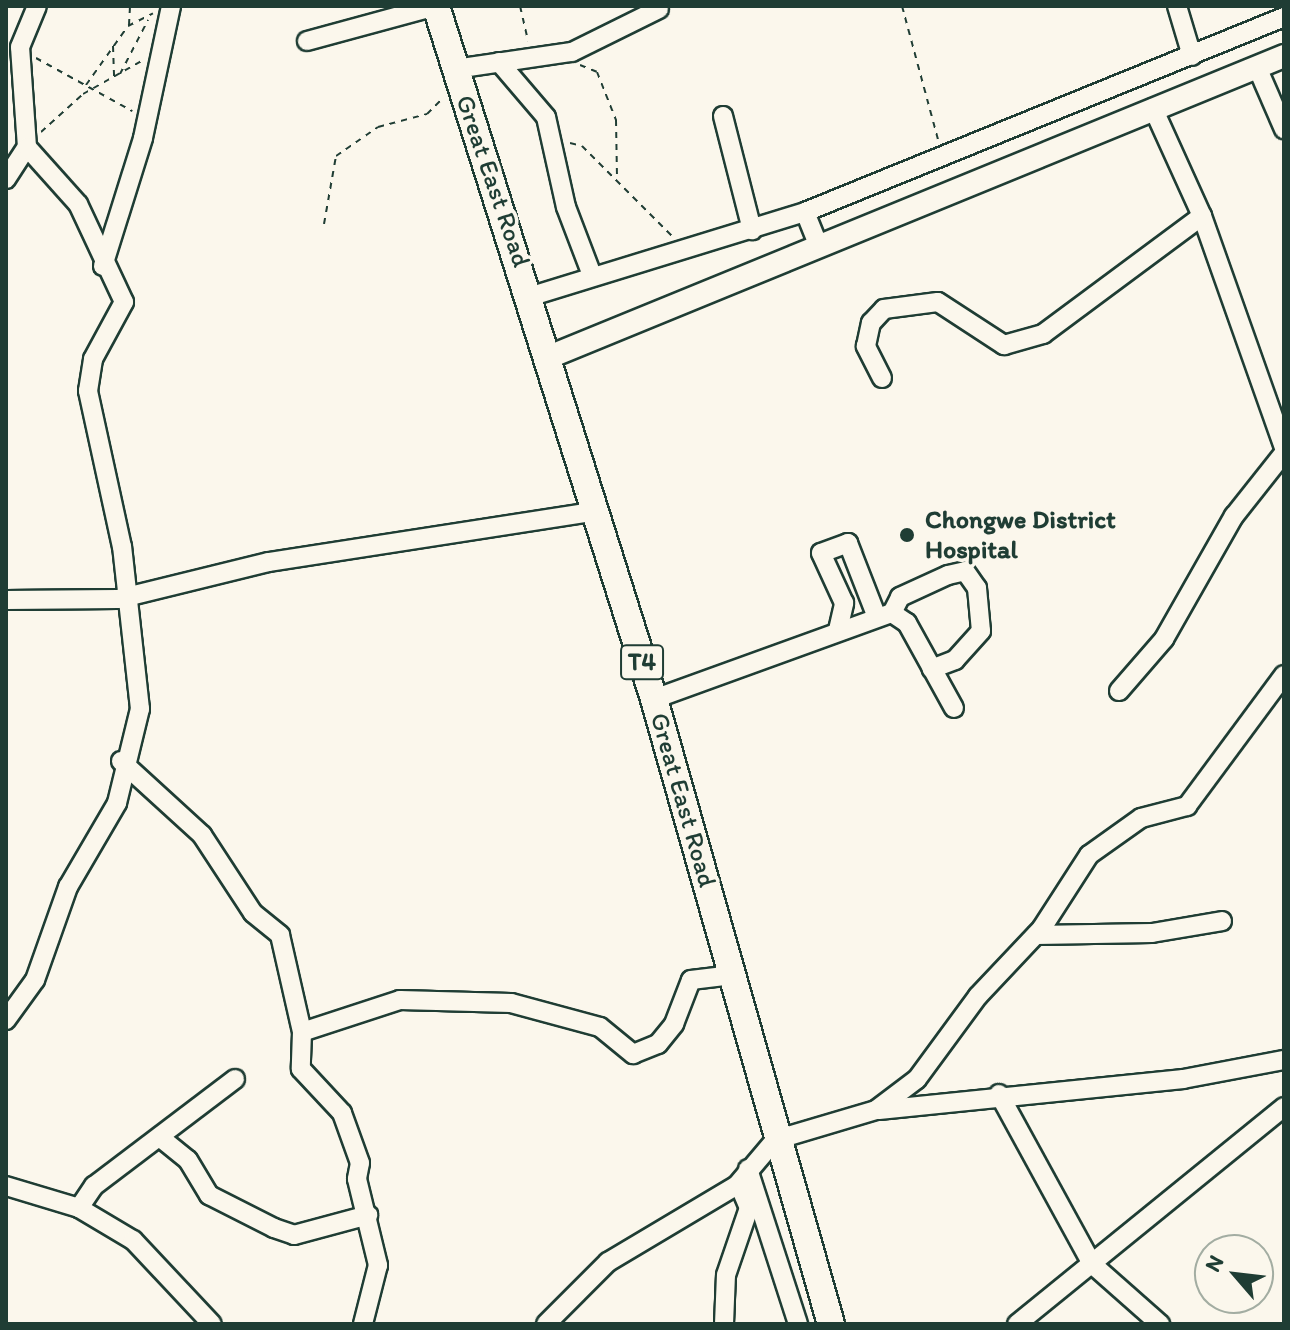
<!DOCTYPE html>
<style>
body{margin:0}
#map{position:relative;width:1290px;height:1330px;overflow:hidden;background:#fbf7ec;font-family:Itim,sans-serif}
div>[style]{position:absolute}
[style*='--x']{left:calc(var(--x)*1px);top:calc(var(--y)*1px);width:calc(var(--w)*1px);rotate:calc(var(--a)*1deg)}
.path>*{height:2px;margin-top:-1px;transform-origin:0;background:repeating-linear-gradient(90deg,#1f3d34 0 6px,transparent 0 12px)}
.roads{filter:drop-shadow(2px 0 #1f3d34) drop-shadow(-2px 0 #1f3d34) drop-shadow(0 2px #1f3d34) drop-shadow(0 -2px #1f3d34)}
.minor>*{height:18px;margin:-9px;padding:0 9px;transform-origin:9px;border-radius:9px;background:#fbf7ec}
.major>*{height:22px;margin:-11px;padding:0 11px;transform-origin:11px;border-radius:11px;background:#fbf7ec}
.highway>*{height:26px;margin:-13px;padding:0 13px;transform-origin:13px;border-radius:13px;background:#fbf7ec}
.dots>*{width:22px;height:22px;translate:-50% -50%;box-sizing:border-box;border:4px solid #fbf7ec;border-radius:50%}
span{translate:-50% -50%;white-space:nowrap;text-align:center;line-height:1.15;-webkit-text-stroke:7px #fbf7ec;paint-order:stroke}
.shield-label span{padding:2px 6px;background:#fbf7ec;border:2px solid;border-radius:6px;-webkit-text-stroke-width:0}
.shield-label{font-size:24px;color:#1f3d34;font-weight:700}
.street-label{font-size:26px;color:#1f3d34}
.poi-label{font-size:26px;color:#1f3d34;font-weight:700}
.left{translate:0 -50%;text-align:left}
.frame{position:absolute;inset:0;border:8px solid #1f3d34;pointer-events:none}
.north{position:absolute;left:1194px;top:1234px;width:80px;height:80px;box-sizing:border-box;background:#fbf7ec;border:2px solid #a3ada2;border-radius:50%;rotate:298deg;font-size:22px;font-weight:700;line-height:32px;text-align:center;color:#1f3d34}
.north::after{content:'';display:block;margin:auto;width:28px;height:36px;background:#1f3d34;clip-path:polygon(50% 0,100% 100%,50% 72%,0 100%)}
</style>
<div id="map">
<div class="path">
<i style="--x:520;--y:6;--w:36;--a:77"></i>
<i style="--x:902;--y:6;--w:138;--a:74.9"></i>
<i style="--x:129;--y:25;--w:19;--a:-87"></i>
<i style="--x:113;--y:46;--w:30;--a:88"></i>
<i style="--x:36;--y:58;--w:110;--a:28.9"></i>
<i style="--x:580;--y:65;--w:18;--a:22"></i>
<i style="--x:597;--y:72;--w:52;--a:68.4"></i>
<i style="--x:616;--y:120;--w:60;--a:89"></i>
<i style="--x:120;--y:74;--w:61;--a:-62.6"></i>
<i style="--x:86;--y:85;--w:72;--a:-54.6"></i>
<i style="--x:128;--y:26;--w:28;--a:-27"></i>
<i style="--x:41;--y:132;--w:57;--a:-42.1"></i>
<i style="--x:83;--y:94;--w:69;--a:-29.5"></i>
<i style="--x:570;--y:143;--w:12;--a:14"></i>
<i style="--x:582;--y:146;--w:129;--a:45"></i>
<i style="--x:324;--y:224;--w:69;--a:-80"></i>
<i style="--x:336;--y:156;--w:51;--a:-34.6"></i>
<i style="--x:378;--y:127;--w:51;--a:-14.9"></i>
<i style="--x:427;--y:114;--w:23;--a:-45"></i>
</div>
<div class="roads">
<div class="minor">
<i style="--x:1177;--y:6;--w:52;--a:73.3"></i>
<i style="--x:307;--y:41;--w:134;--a:-15.2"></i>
<i style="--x:499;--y:62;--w:72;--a:49.5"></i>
<i style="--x:546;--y:117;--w:92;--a:77.5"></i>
<i style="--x:566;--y:207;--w:73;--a:69.1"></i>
<i style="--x:1257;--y:67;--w:68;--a:66.5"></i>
<i style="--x:455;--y:69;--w:118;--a:-8.3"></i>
<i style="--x:572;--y:52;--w:97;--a:-26.3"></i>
<i style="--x:1153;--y:108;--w:119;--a:65.6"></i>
<i style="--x:1202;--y:216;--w:246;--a:70.5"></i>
<i style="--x:723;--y:116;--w:118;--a:75.7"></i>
<i style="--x:6;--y:179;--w:38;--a:-57"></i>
<i style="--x:27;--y:147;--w:100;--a:-94"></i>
<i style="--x:20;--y:47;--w:44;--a:-67.5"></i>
<i style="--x:805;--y:212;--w:37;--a:68"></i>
<i style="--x:103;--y:266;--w:134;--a:-72.6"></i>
<i style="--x:143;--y:138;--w:135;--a:-78"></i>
<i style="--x:532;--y:296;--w:286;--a:-17.1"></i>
<i style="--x:805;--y:212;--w:517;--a:-22.15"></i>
<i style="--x:882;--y:378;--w:36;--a:-117"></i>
<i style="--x:866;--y:346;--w:24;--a:-78"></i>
<i style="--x:871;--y:323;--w:19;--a:-47"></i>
<i style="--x:884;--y:309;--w:54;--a:-7.4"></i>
<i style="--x:938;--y:302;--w:79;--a:33.1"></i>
<i style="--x:1004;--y:345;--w:41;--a:-15.8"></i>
<i style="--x:1043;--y:334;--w:198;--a:-36.6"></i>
<i style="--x:6;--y:600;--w:112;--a:-0.5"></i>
<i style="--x:118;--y:599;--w:155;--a:-13.8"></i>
<i style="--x:269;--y:562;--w:328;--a:-8.8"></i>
<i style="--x:892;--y:613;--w:18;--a:-63"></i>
<i style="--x:900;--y:597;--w:53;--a:-24.6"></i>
<i style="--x:948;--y:575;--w:17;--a:-13"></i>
<i style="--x:965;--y:571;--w:21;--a:55"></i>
<i style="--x:977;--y:588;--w:43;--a:84.7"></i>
<i style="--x:981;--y:631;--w:39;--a:132"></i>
<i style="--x:955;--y:660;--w:25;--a:159"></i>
<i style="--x:838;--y:630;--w:28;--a:-77"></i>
<i style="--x:844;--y:603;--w:55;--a:-114.7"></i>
<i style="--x:821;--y:553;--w:29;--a:-20"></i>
<i style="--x:848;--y:543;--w:77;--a:68.7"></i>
<i style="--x:1119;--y:691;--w:69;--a:-49.1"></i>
<i style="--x:1164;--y:639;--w:142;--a:-60.4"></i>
<i style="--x:1234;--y:516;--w:80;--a:-51.6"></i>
<i style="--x:654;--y:699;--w:253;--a:-19.9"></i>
<i style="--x:892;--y:613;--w:18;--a:34"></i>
<i style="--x:907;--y:623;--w:97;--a:61.1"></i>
<i style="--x:121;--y:761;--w:110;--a:42.4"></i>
<i style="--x:202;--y:835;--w:93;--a:56.8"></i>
<i style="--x:253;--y:913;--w:35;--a:39"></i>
<i style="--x:280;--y:935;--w:99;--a:77.2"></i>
<i style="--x:302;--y:1032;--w:37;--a:92"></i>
<i style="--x:301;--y:1069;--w:60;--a:47"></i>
<i style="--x:342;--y:1113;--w:53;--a:70.2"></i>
<i style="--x:360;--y:1163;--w:16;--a:101"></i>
<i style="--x:357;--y:1179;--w:89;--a:76.3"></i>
<i style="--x:378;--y:1265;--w:61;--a:104.3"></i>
<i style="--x:1036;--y:935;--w:116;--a:-1"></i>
<i style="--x:1152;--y:933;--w:71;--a:-9.7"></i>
<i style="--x:6;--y:1020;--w:49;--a:-54.1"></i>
<i style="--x:35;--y:980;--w:99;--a:-70.5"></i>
<i style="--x:68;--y:887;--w:97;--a:-59.7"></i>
<i style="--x:117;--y:803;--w:97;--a:-76.3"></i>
<i style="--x:140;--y:709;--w:163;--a:-96.3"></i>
<i style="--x:122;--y:547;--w:160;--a:-102.3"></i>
<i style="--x:88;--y:391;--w:32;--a:-81"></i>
<i style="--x:93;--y:359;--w:65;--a:-61.5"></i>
<i style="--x:124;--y:302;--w:108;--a:-115.1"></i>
<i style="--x:78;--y:204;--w:76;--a:-131.8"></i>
<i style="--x:302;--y:1032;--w:103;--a:-18.1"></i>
<i style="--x:400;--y:1000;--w:111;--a:1.5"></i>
<i style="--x:511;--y:1003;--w:92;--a:15.1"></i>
<i style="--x:600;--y:1027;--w:43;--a:39.3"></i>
<i style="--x:633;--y:1054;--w:27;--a:-22"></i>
<i style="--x:658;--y:1044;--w:26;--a:-51"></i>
<i style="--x:674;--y:1024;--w:47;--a:-68.9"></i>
<i style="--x:691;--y:980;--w:42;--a:-6.8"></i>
<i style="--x:999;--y:1094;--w:194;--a:61.3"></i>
<i style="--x:1092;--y:1264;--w:91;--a:41.4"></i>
<i style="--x:879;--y:1110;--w:306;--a:-5.8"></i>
<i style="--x:1183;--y:1079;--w:103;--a:-10.7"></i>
<i style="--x:162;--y:1139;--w:33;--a:39"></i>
<i style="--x:188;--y:1160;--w:41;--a:59"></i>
<i style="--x:209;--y:1195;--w:73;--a:26.9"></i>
<i style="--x:274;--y:1228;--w:21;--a:19"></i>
<i style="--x:294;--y:1235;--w:77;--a:-15.1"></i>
<i style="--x:748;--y:1169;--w:163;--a:72.1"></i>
<i style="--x:6;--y:1186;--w:76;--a:16.8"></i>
<i style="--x:79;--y:1208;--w:63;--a:30.7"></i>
<i style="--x:133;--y:1240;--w:115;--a:46.8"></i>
<i style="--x:79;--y:1208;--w:27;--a:-56"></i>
<i style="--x:94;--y:1186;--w:177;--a:-37.2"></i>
<i style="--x:546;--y:1324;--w:88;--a:-45"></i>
<i style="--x:608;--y:1262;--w:150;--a:-30.8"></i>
<i style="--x:737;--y:1185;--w:59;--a:-49.8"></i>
<i style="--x:775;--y:1140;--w:105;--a:-16.5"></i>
<i style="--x:876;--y:1110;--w:51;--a:-37.1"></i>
<i style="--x:917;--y:1079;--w:103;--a:-53.7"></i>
<i style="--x:978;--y:996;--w:93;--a:-46.7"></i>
<i style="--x:1042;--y:928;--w:87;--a:-57.2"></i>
<i style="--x:1089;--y:855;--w:64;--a:-35.4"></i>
<i style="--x:1141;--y:818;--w:48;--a:-14.6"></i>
<i style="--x:1187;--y:806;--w:163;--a:-53.5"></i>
<i style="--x:724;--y:1324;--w:49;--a:-87.7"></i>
<i style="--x:726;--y:1275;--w:71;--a:-71.1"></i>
<i style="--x:749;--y:1208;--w:21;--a:-113"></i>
<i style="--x:1017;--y:1324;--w:344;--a:-39.1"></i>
</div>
<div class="major">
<i style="--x:549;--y:357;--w:794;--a:-22.27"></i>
</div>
<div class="highway">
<i style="--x:436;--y:6;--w:726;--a:72.54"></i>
<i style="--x:654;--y:699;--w:650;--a:74.19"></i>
</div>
</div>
<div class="dots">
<i style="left:907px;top:535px;background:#1f3d34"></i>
</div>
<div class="shield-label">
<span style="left:642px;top:662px">T4</span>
</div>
<div class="street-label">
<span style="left:493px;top:181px;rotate:71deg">Great East Road</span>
<span style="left:683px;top:800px;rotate:74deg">Great East Road</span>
</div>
<div class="poi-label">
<span class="left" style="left:925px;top:535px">Chongwe District<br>Hospital</span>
</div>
<div class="frame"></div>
<div class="north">N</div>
</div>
